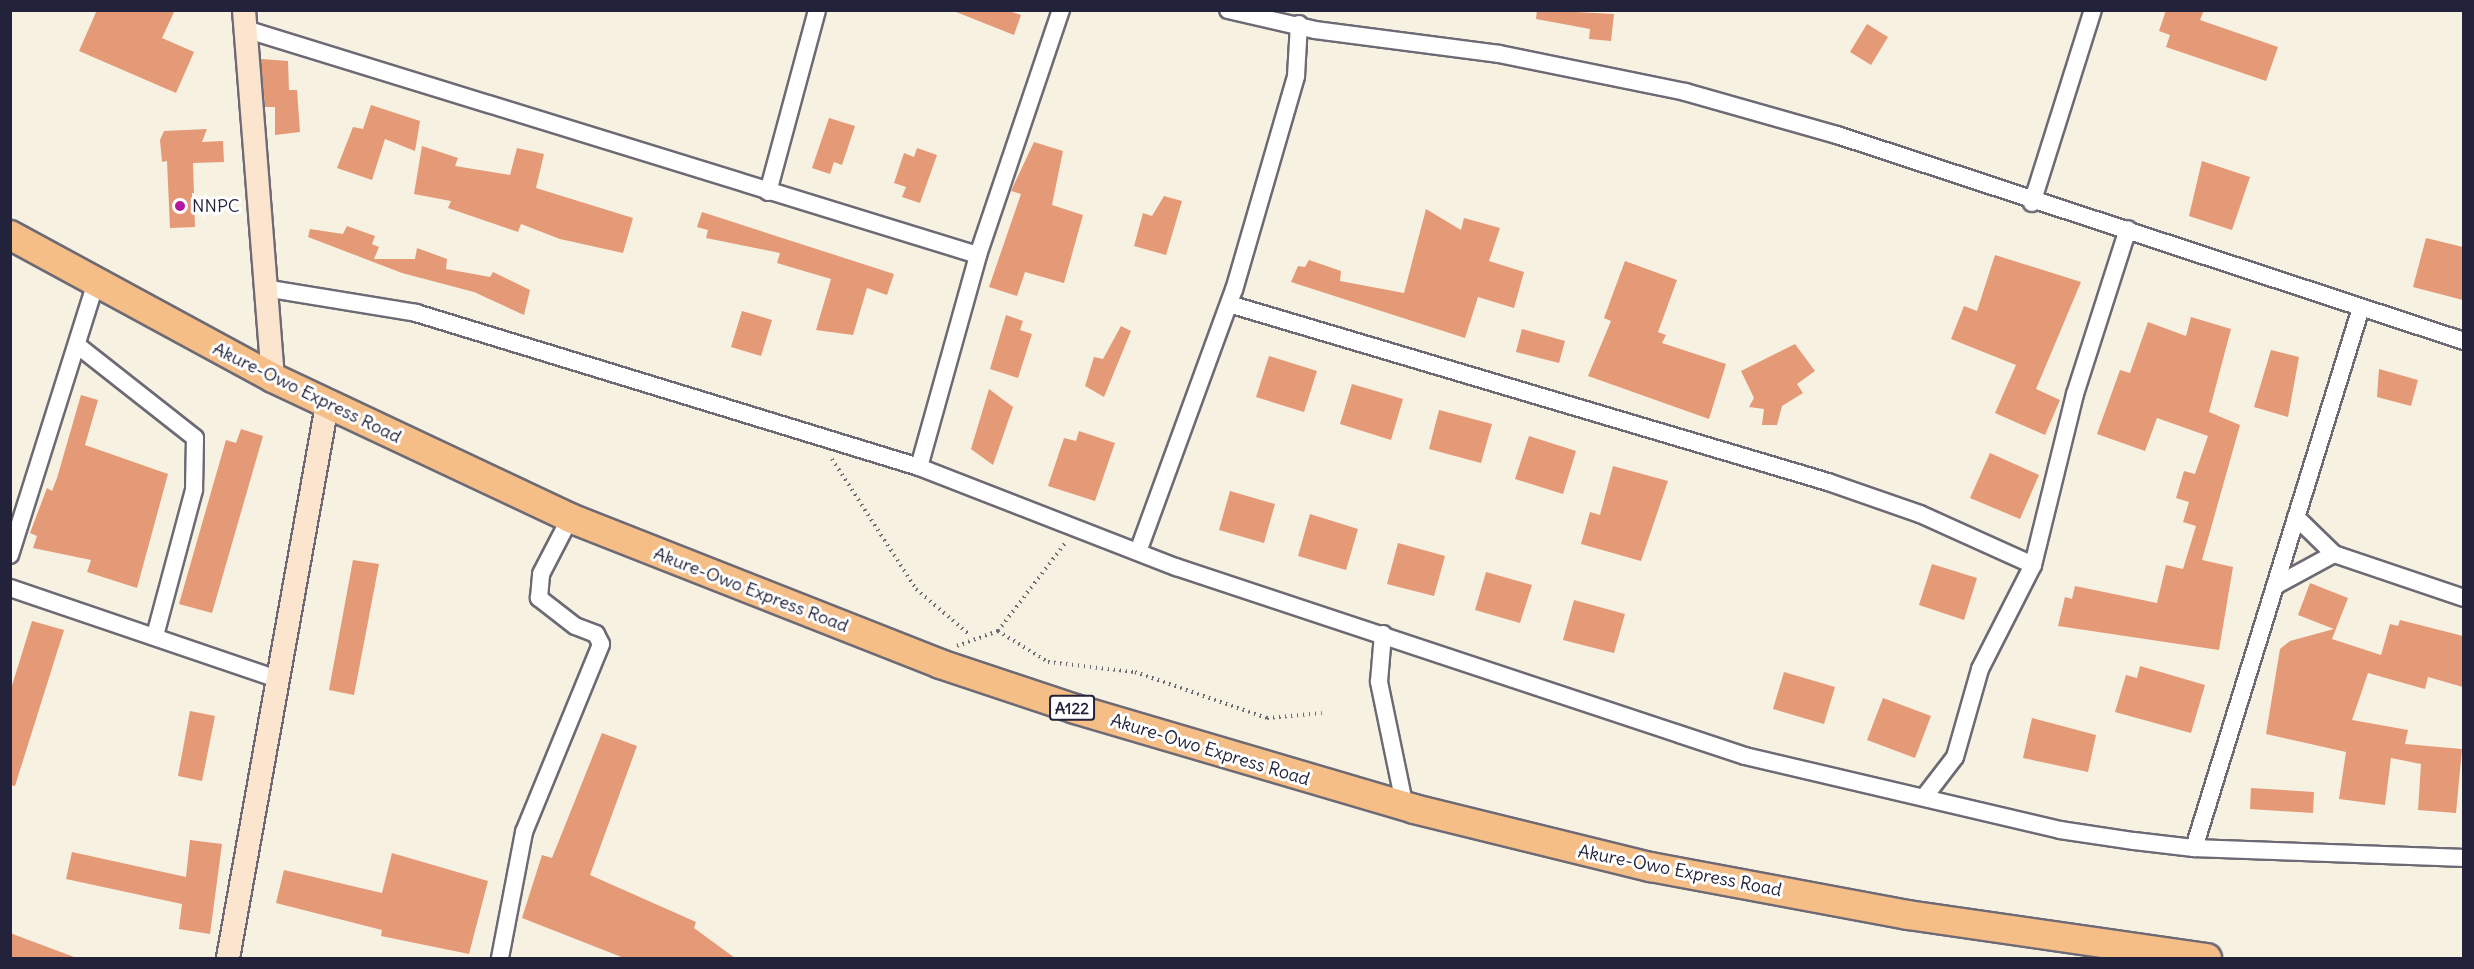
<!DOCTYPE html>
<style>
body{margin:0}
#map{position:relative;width:2474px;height:969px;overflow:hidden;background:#f7f1e2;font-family:Delius,sans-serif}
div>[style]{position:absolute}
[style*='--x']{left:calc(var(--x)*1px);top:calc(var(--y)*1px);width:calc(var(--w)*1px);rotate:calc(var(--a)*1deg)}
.building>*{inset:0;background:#e49977}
.path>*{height:4px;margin-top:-2px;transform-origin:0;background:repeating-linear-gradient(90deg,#6d6a75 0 1.5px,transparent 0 6px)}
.roads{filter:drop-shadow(2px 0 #6d6a75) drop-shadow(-2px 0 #6d6a75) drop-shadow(0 2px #6d6a75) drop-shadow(0 -2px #6d6a75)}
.street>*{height:16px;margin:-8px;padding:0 8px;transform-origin:8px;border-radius:8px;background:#fff}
.secondary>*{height:22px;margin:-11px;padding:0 11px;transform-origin:11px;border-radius:11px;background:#fbe5cf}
.highway>*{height:28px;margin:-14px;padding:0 14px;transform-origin:14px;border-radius:14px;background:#f6be87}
.dots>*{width:16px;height:16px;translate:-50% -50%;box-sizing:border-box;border:3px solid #fff;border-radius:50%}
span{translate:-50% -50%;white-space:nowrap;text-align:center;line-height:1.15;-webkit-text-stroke:6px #fff;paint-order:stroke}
.shield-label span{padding:2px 4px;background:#fff;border:2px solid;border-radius:4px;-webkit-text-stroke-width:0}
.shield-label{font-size:16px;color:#22223b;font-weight:700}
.poi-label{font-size:18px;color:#22223b}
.left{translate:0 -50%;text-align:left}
.street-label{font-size:18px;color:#22223b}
.frame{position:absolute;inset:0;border:12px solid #22223b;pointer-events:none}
</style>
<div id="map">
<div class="building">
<i style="clip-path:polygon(97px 10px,175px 10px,162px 38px,194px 52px,176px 93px,79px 51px)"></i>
<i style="clip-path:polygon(951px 10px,1006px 10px,1021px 15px,1014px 35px)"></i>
<i style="clip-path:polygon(1537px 10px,1614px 14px,1611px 41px,1589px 39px,1590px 29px,1536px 19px)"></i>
<i style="clip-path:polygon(2166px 10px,2204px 10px,2200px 20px,2278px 47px,2266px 81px,2166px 47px,2170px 35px,2159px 31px)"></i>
<i style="clip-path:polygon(1867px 24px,1888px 37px,1871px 65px,1850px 52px)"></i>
<i style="clip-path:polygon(261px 59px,288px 61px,289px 90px,297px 90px,300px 132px,275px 135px,275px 107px,265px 107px)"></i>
<i style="clip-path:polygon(371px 105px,420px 121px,415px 151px,385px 139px,372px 180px,337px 168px,353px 127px,363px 129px)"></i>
<i style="clip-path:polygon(829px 118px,855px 126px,842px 165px,834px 162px,830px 174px,812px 168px)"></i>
<i style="clip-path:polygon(207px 129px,202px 142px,223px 141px,224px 162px,193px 163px,195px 227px,170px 228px,167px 161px,162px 162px,160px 140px,164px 131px)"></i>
<i style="clip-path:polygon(1034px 142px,1063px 151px,1052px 205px,1083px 215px,1064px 283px,1025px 272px,1017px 296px,989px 287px,1021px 194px,1011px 191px)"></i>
<i style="clip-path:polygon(422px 146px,458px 158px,455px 166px,510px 175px,517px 148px,544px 154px,536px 188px,633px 218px,623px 253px,560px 239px,521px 224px,518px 232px,448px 208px,451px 201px,414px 194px)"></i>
<i style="clip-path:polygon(917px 148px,937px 155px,920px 203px,902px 197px,906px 187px,894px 183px,904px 153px,914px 157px)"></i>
<i style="clip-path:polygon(2202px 161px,2250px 177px,2232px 230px,2189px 216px)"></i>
<i style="clip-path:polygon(1164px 196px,1182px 201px,1166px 255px,1134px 246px,1143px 213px,1152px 216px)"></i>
<i style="clip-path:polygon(1426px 209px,1461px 230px,1464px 218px,1500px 228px,1489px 261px,1524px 272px,1514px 308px,1478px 297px,1465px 338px,1291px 282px,1298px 266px,1305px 267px,1309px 260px,1341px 271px,1340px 281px,1404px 293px)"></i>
<i style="clip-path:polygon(702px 212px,894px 274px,887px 295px,867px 288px,853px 335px,816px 330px,831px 279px,777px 263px,780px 253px,706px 238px,708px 230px,697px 227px)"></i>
<i style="clip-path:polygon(347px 226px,375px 236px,372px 244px,379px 247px,374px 259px,415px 259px,417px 248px,447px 259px,446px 269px,490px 277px,493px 272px,530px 290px,524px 315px,474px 292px,402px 273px,308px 237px,310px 229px,343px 234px)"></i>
<i style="clip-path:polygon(2426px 238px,2463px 247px,2463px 300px,2413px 287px)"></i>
<i style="clip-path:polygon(1995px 255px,2081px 282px,2036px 389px,2060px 400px,2045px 435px,1995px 413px,2016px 365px,1951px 339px,1964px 306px,1977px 311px)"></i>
<i style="clip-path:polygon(1625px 261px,1677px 280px,1658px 332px,1666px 335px,1662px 343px,1726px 364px,1709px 419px,1588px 376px,1611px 321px,1604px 318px)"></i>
<i style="clip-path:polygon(742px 311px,772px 320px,761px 356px,731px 347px)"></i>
<i style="clip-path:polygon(1006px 315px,1023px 321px,1020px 330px,1032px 334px,1018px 378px,990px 369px)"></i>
<i style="clip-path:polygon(2191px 317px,2231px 329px,2209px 412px,2240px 425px,2202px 560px,2233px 567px,2219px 650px,2058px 626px,2065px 597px,2072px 599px,2075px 586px,2157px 603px,2166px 565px,2183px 569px,2196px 526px,2183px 522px,2189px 502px,2176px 498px,2184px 471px,2195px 474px,2208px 436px,2157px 418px,2145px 451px,2097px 434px,2120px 370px,2130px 373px,2148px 322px,2186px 336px)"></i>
<i style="clip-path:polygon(1121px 326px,1131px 331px,1104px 397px,1085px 386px,1094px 357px,1103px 359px)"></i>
<i style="clip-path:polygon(1522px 329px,1565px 341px,1559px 363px,1516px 352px)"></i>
<i style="clip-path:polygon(1795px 344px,1815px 371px,1797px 384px,1803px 393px,1782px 406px,1777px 425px,1762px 425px,1764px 409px,1749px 407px,1754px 398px,1741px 371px)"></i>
<i style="clip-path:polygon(2271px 350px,2299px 357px,2288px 417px,2254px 407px)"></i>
<i style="clip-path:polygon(1269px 356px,1317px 371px,1304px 412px,1256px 397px)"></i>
<i style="clip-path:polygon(2379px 369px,2418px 380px,2411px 406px,2377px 397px)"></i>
<i style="clip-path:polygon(1352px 384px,1403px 399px,1391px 440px,1340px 424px)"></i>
<i style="clip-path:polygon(989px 389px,1013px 407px,993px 465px,971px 449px)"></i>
<i style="clip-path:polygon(81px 395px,98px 400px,85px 445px,168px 474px,137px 588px,87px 572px,91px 560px,33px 548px,37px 536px,30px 533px,47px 488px,52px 491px,57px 478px)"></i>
<i style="clip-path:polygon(1439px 410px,1492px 424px,1481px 463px,1429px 449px)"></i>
<i style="clip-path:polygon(241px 429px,263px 436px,212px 613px,179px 604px,226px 440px,236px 443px)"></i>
<i style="clip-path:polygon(1079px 431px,1115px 443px,1095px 501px,1048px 486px,1064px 438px,1076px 441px)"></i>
<i style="clip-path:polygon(1529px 436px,1576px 451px,1563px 494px,1515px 479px)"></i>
<i style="clip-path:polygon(1990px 453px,2039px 475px,2020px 519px,1970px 498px)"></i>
<i style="clip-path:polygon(1613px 466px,1668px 481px,1641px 561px,1581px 544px,1590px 512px,1600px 515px)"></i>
<i style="clip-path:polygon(1230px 491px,1275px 504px,1264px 543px,1219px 530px)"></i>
<i style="clip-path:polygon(1310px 514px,1358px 529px,1346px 570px,1298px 556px)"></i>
<i style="clip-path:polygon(1398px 543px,1445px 556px,1434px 596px,1387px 584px)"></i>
<i style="clip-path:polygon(353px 560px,379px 564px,354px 695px,329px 690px)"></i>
<i style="clip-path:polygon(1932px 564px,1977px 578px,1964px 620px,1919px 605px)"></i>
<i style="clip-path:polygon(1486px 572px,1532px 585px,1520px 623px,1475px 610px)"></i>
<i style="clip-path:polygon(2310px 583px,2348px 598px,2332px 639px,2381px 655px,2390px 624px,2398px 626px,2400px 620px,2463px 636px,2463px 687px,2428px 677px,2425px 689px,2368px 673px,2352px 720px,2408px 730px,2405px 744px,2462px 749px,2456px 813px,2418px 810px,2421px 764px,2391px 758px,2385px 805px,2339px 799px,2346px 752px,2266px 734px,2280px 649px,2290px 641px,2334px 629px,2298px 615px)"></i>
<i style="clip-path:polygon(1574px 600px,1625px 614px,1614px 653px,1563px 640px)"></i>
<i style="clip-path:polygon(32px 621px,64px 630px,15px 786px,10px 785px,10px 692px)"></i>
<i style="clip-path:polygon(2140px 666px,2205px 685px,2191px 733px,2115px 712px,2126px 675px,2137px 678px)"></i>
<i style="clip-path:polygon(1784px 672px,1835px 687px,1824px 724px,1773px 709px)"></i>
<i style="clip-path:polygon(1883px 698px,1931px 716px,1915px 758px,1867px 740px)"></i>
<i style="clip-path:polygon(190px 711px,215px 716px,202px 781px,178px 776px)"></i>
<i style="clip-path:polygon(2032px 718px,2096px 735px,2088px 772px,2023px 758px)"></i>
<i style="clip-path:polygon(602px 733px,637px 746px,590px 875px,696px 922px,694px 928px,735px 958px,624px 958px,522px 918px,542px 855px,552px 858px)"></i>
<i style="clip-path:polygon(2251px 788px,2314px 792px,2313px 813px,2250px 809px)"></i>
<i style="clip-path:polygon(190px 840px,222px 844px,210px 934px,179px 929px,182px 904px,66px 879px,72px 852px,186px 877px)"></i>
<i style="clip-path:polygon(392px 853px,488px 881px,469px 954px,381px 936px,382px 930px,276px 903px,284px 870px,382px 893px)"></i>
<i style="clip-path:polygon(10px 933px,74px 957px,74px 958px,10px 958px)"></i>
</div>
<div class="path">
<i style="--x:832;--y:459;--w:155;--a:57.1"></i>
<i style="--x:916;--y:589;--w:72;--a:40.5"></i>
<i style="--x:998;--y:631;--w:59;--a:31.8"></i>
<i style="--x:1048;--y:662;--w:88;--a:6.6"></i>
<i style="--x:1135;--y:672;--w:140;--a:19.2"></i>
<i style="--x:1267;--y:718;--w:55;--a:-5.2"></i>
<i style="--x:957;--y:646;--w:44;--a:-20.1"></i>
<i style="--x:998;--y:631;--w:112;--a:-52.6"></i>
</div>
<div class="roads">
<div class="street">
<i style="--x:1228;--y:10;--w:89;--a:12.9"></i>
<i style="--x:1315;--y:30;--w:186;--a:7.4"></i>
<i style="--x:1499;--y:54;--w:190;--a:11.5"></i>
<i style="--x:1685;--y:92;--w:158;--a:15.8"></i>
<i style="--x:1837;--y:135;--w:660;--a:18.19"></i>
<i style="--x:245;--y:29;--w:767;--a:17.14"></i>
<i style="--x:768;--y:192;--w:188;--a:-74.9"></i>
<i style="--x:2032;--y:203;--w:202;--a:-72.5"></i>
<i style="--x:270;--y:289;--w:148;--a:9.3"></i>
<i style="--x:416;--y:313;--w:526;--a:17.02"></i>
<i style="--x:919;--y:467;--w:276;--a:21.3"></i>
<i style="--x:1176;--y:567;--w:600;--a:18.37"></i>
<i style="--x:1745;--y:756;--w:324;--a:13.2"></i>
<i style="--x:2060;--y:830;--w:75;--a:8.5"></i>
<i style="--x:2134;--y:841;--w:60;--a:6.7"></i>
<i style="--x:2194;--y:848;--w:270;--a:2.1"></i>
<i style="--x:1229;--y:304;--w:625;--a:16.55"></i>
<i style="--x:1828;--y:482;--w:97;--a:19.2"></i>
<i style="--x:1920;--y:514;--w:124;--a:24.3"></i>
<i style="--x:77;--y:345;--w:150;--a:38.2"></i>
<i style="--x:195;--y:438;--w:52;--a:91.1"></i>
<i style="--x:194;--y:490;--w:151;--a:105"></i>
<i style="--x:919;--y:467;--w:220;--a:-74.4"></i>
<i style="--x:978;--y:255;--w:259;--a:-71.3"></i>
<i style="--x:2296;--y:517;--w:53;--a:44.2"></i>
<i style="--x:2334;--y:554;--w:137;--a:18.7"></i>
<i style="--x:1139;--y:549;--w:276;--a:-69.9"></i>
<i style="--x:1234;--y:290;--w:223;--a:-73.8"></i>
<i style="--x:1296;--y:76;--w:52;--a:-86.7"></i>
<i style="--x:10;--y:555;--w:283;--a:-72.5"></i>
<i style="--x:2275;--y:586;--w:67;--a:-28.5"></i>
<i style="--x:10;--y:588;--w:279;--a:18.8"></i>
<i style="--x:1383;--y:634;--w:48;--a:94.8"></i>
<i style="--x:1379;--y:682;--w:128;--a:78.3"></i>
<i style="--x:1925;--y:796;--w:49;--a:-52.4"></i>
<i style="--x:1955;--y:757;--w:91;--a:-74.1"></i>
<i style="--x:1980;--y:669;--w:117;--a:-63"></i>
<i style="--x:2033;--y:565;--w:176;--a:-76.2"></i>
<i style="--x:2075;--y:394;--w:173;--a:-72.2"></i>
<i style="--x:2194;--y:848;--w:565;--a:-72.82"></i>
<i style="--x:500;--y:958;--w:128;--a:-79.2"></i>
<i style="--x:524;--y:832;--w:203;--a:-67.7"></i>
<i style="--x:601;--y:644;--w:11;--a:-117"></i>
<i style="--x:596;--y:634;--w:22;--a:-159"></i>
<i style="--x:575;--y:626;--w:46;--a:-142.1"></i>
<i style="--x:539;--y:598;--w:24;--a:-85"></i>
<i style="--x:541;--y:574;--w:63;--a:-62.6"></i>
</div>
<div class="secondary">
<i style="--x:244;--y:10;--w:369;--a:85.5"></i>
<i style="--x:228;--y:958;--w:562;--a:-79.85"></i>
</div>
<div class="highway">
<i style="--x:10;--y:235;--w:299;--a:28.5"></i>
<i style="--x:273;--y:378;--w:328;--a:25.2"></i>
<i style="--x:570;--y:518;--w:398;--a:21.5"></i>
<i style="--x:940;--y:664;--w:142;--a:18.4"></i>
<i style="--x:1075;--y:709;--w:353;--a:16.4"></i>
<i style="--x:1414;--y:809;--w:244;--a:13.8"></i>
<i style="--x:1651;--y:867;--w:261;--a:10.6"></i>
<i style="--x:1908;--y:915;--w:302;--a:8.2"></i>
</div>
</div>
<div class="dots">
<i style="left:180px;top:206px;background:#b5179e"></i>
</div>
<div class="shield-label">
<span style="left:1072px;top:708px">A122</span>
</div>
<div class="poi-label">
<span class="left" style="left:192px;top:206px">NNPC</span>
</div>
<div class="street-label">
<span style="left:307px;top:393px;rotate:26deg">Akure-Owo Express Road</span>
<span style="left:751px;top:590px;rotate:21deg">Akure-Owo Express Road</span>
<span style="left:1210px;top:750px;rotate:17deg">Akure-Owo Express Road</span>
<span style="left:1680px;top:871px;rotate:11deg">Akure-Owo Express Road</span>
</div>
<div class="frame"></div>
</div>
